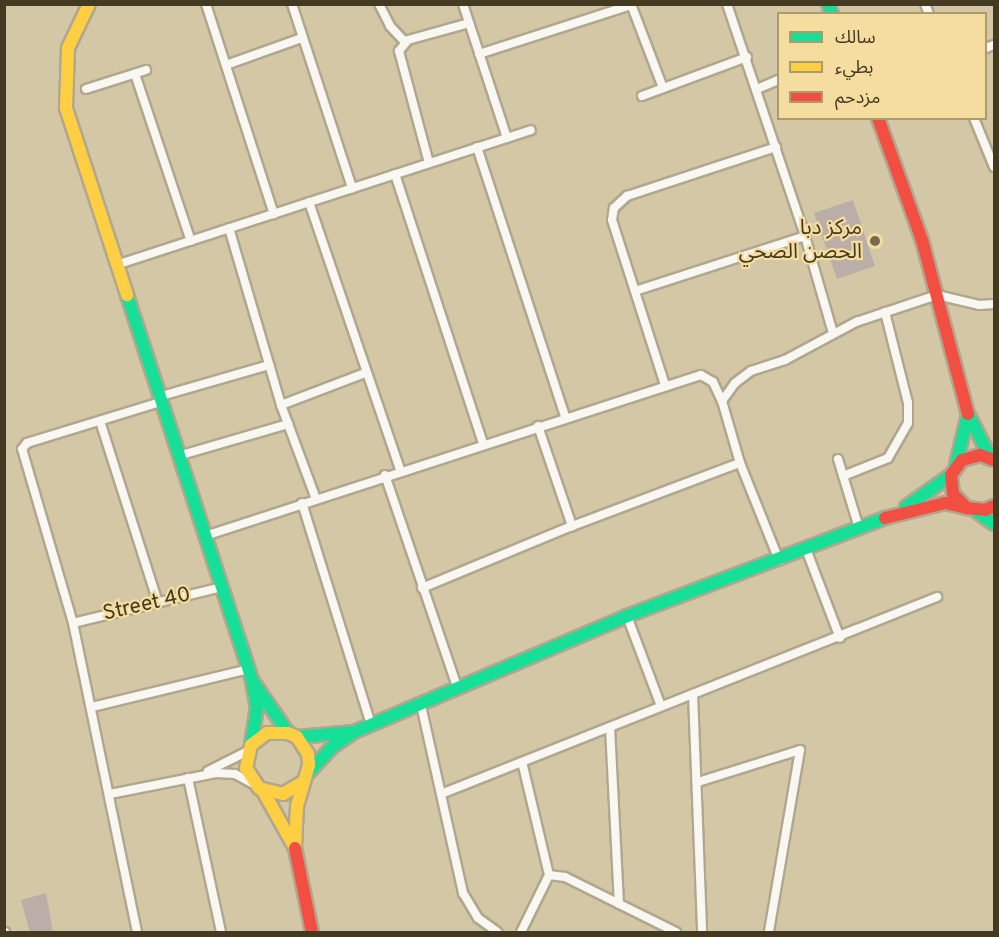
<!DOCTYPE html>
<meta charset="utf-8">
<style>
body{margin:0}
#map{position:relative;width:999px;height:937px;overflow:hidden;background:#d3c7a6;font-family:Overpass,"Noto Sans Arabic",sans-serif}
div>[style]{position:absolute}
[style*='--x']{left:calc(var(--x)*1px);top:calc(var(--y)*1px);width:calc(var(--w)*1px);rotate:calc(var(--a)*1deg)}
.building>*{inset:0;background:#bbada7}
.roads{filter:drop-shadow(2px 0 #b1a78e) drop-shadow(-2px 0 #b1a78e) drop-shadow(0 2px #b1a78e) drop-shadow(0 -2px #b1a78e)}
.street>*{height:8px;margin:-4px;padding:0 4px;transform-origin:4px;border-radius:4px;background:#f8f7f2}
.fast>*{height:12px;margin:-6px;padding:0 6px;transform-origin:6px;border-radius:6px;background:#16e098}
.slow>*{height:12px;margin:-6px;padding:0 6px;transform-origin:6px;border-radius:6px;background:#ffcf43}
.jam>*{height:12px;margin:-6px;padding:0 6px;transform-origin:6px;border-radius:6px;background:#f24e42}
.dots>*{width:16px;height:16px;translate:-50% -50%;box-sizing:border-box;border:3px solid #f5dc9f;border-radius:50%}
span{translate:-50% -50%;white-space:nowrap;text-align:center;line-height:1.15;-webkit-text-stroke:4.5px #f5dc9f;paint-order:stroke}
.poi-label{font-size:21px;color:#443a22}
.right{translate:-100% -50%;text-align:right}
.street-label{font-size:21px;color:#443a22}
.frame{position:absolute;inset:0;border:6px solid #443a22;pointer-events:none}
.legend{position:absolute;left:777px;top:12px;width:210px;height:108px;box-sizing:border-box;background:#f5dc9f;border:2px solid #ae9b6d;margin:0;padding:8px 10px;list-style:none;font-size:18px;color:#443a22}
.legend li{display:flex;align-items:center;gap:12px;height:30px}
.legend b{width:30px;border:2px solid #ae9b6d}
</style>
<div id="map">
<div class="building">
<i style="clip-path:polygon(853px 200px,875px 266px,837px 279px,814px 213px)"></i>
<i style="clip-path:polygon(46px 893px,53px 933px,30px 933px,21px 900px)"></i>
</div>
<div class="roads">
<div class="street">
<i style="--x:206;--y:4;--w:221;--a:72.1"></i>
<i style="--x:292;--y:4;--w:194;--a:71.9"></i>
<i style="--x:379;--y:4;--w:25;--a:63"></i>
<i style="--x:390;--y:26;--w:22;--a:47"></i>
<i style="--x:463;--y:4;--w:141;--a:71.8"></i>
<i style="--x:631;--y:4;--w:90;--a:69.1"></i>
<i style="--x:727;--y:4;--w:245;--a:71.4"></i>
<i style="--x:805;--y:236;--w:101;--a:73.9"></i>
<i style="--x:925;--y:4;--w:11;--a:68"></i>
<i style="--x:986;--y:48;--w:9;--a:-21"></i>
<i style="--x:479;--y:54;--w:160;--a:-17.9"></i>
<i style="--x:226;--y:65;--w:81;--a:-19.6"></i>
<i style="--x:135;--y:74;--w:176;--a:71.5"></i>
<i style="--x:86;--y:89;--w:63;--a:-17.6"></i>
<i style="--x:757;--y:89;--w:23;--a:-23"></i>
<i style="--x:642;--y:96;--w:112;--a:-20.4"></i>
<i style="--x:974;--y:118;--w:53;--a:67.8"></i>
<i style="--x:477;--y:147;--w:284;--a:71.9"></i>
<i style="--x:429;--y:163;--w:116;--a:-105"></i>
<i style="--x:399;--y:51;--w:14;--a:-51"></i>
<i style="--x:408;--y:40;--w:63;--a:-15.6"></i>
<i style="--x:395;--y:174;--w:284;--a:71.9"></i>
<i style="--x:309;--y:202;--w:283;--a:71.2"></i>
<i style="--x:229;--y:228;--w:184;--a:73.6"></i>
<i style="--x:281;--y:405;--w:100;--a:69.6"></i>
<i style="--x:116;--y:265;--w:436;--a:-18"></i>
<i style="--x:635;--y:291;--w:179;--a:-17.9"></i>
<i style="--x:665;--y:385;--w:173;--a:-107.8"></i>
<i style="--x:612;--y:220;--w:12;--a:-81"></i>
<i style="--x:614;--y:208;--w:18;--a:-43"></i>
<i style="--x:627;--y:196;--w:157;--a:-18.2"></i>
<i style="--x:158;--y:397;--w:116;--a:-16.1"></i>
<i style="--x:722;--y:401;--w:22;--a:-54"></i>
<i style="--x:735;--y:383;--w:20;--a:-37"></i>
<i style="--x:751;--y:371;--w:36;--a:-18"></i>
<i style="--x:785;--y:360;--w:81;--a:-28.2"></i>
<i style="--x:856;--y:322;--w:85;--a:-18.4"></i>
<i style="--x:937;--y:295;--w:43;--a:13.4"></i>
<i style="--x:979;--y:305;--w:15;--a:-4"></i>
<i style="--x:281;--y:405;--w:90;--a:-20.9"></i>
<i style="--x:100;--y:421;--w:191;--a:72.3"></i>
<i style="--x:538;--y:426;--w:106;--a:71.2"></i>
<i style="--x:178;--y:456;--w:115;--a:-16.2"></i>
<i style="--x:838;--y:459;--w:72;--a:73.1"></i>
<i style="--x:385;--y:475;--w:226;--a:71.2"></i>
<i style="--x:843;--y:476;--w:48;--a:-21.8"></i>
<i style="--x:888;--y:458;--w:40;--a:-60.3"></i>
<i style="--x:908;--y:423;--w:20;--a:-90"></i>
<i style="--x:908;--y:403;--w:94;--a:-104.2"></i>
<i style="--x:302;--y:503;--w:232;--a:72.7"></i>
<i style="--x:205;--y:536;--w:521;--a:-17.98"></i>
<i style="--x:701;--y:375;--w:14;--a:30"></i>
<i style="--x:713;--y:382;--w:21;--a:65"></i>
<i style="--x:722;--y:401;--w:65;--a:73.8"></i>
<i style="--x:740;--y:463;--w:105;--a:68.1"></i>
<i style="--x:806;--y:549;--w:95;--a:69.1"></i>
<i style="--x:422;--y:588;--w:162;--a:-22.5"></i>
<i style="--x:572;--y:526;--w:179;--a:-20.6"></i>
<i style="--x:627;--y:616;--w:96;--a:69.3"></i>
<i style="--x:73;--y:623;--w:153;--a:-13.6"></i>
<i style="--x:693;--y:694;--w:238;--a:87.8"></i>
<i style="--x:421;--y:705;--w:193;--a:77.4"></i>
<i style="--x:463;--y:893;--w:29;--a:59"></i>
<i style="--x:478;--y:918;--w:24;--a:36"></i>
<i style="--x:92;--y:707;--w:162;--a:-13.6"></i>
<i style="--x:610;--y:727;--w:177;--a:87.1"></i>
<i style="--x:208;--y:771;--w:45;--a:-26.6"></i>
<i style="--x:188;--y:778;--w:157;--a:77.9"></i>
<i style="--x:698;--y:782;--w:107;--a:-17.4"></i>
<i style="--x:800;--y:750;--w:185;--a:99.7"></i>
<i style="--x:110;--y:794;--w:108;--a:-11.2"></i>
<i style="--x:216;--y:773;--w:19;--a:3"></i>
<i style="--x:235;--y:774;--w:21;--a:28"></i>
<i style="--x:441;--y:794;--w:534;--a:-21.66"></i>
<i style="--x:549;--y:875;--w:16;--a:7"></i>
<i style="--x:565;--y:877;--w:124;--a:26.4"></i>
<i style="--x:4;--y:932;--w:1;--a:0"></i>
<i style="--x:137;--y:932;--w:316;--a:-101.7"></i>
<i style="--x:73;--y:623;--w:181;--a:-106.3"></i>
<i style="--x:22;--y:449;--w:8;--a:-50"></i>
<i style="--x:27;--y:443;--w:139;--a:-17.1"></i>
<i style="--x:521;--y:932;--w:64;--a:-63.8"></i>
<i style="--x:549;--y:875;--w:116;--a:-103.4"></i>
</div>
<div class="fast">
<i style="--x:828;--y:4;--w:11;--a:68"></i>
<i style="--x:127;--y:295;--w:405;--a:72"></i>
<i style="--x:956;--y:465;--w:52;--a:-76.8"></i>
<i style="--x:968;--y:414;--w:48;--a:62.9"></i>
<i style="--x:906;--y:507;--w:55;--a:-35.4"></i>
<i style="--x:976;--y:511;--w:22;--a:36"></i>
<i style="--x:297;--y:737;--w:57;--a:-5"></i>
<i style="--x:354;--y:732;--w:297;--a:-23"></i>
<i style="--x:627;--y:616;--w:276;--a:-20.8"></i>
<i style="--x:251;--y:745;--w:36;--a:-81"></i>
<i style="--x:257;--y:709;--w:29;--a:-100"></i>
<i style="--x:252;--y:680;--w:64;--a:55.8"></i>
<i style="--x:309;--y:772;--w:34;--a:-47"></i>
<i style="--x:332;--y:747;--w:23;--a:-34"></i>
</div>
<div class="slow">
<i style="--x:89;--y:4;--w:49;--a:115.5"></i>
<i style="--x:68;--y:48;--w:60;--a:91.9"></i>
<i style="--x:66;--y:108;--w:197;--a:71.9"></i>
<i style="--x:263;--y:791;--w:65;--a:60.7"></i>
<i style="--x:295;--y:848;--w:42;--a:-87.3"></i>
<i style="--x:297;--y:806;--w:43;--a:-73.7"></i>
<i style="--x:309;--y:765;--w:11;--a:-95"></i>
<i style="--x:308;--y:754;--w:20;--a:-123"></i>
<i style="--x:297;--y:737;--w:10;--a:-156"></i>
<i style="--x:288;--y:733;--w:21;--a:180"></i>
<i style="--x:267;--y:733;--w:20;--a:143"></i>
<i style="--x:251;--y:745;--w:24;--a:102"></i>
<i style="--x:246;--y:768;--w:24;--a:57"></i>
<i style="--x:259;--y:788;--w:25;--a:14"></i>
<i style="--x:283;--y:794;--w:21;--a:-31"></i>
</div>
<div class="jam">
<i style="--x:878;--y:118;--w:130;--a:70.2"></i>
<i style="--x:922;--y:240;--w:180;--a:75.2"></i>
<i style="--x:994;--y:460;--w:15;--a:-160"></i>
<i style="--x:980;--y:455;--w:19;--a:164"></i>
<i style="--x:962;--y:460;--w:19;--a:126"></i>
<i style="--x:951;--y:475;--w:19;--a:84"></i>
<i style="--x:953;--y:494;--w:20;--a:45"></i>
<i style="--x:967;--y:508;--w:18;--a:6"></i>
<i style="--x:985;--y:510;--w:10;--a:-24"></i>
<i style="--x:885;--y:518;--w:62;--a:-14"></i>
<i style="--x:945;--y:503;--w:23;--a:13"></i>
<i style="--x:295;--y:848;--w:86;--a:78.6"></i>
</div>
</div>
<div class="dots">
<i style="left:875px;top:241px;background:#766b50"></i>
</div>
<div class="poi-label">
<span class="right" style="left:862px;top:241px">مركز دبا<br>الحصن الصحي</span>
</div>
<div class="street-label">
<span style="left:147px;top:605px;rotate:-13deg">Street 40</span>
</div>
<div class="frame"></div>
<ul class="legend">
<li><b style="height:8px;background:#16e098"></b>سالك</li>
<li><b style="height:8px;background:#ffcf43"></b>بطيء</li>
<li><b style="height:8px;background:#f24e42"></b>مزدحم</li>
</ul>
</div>
